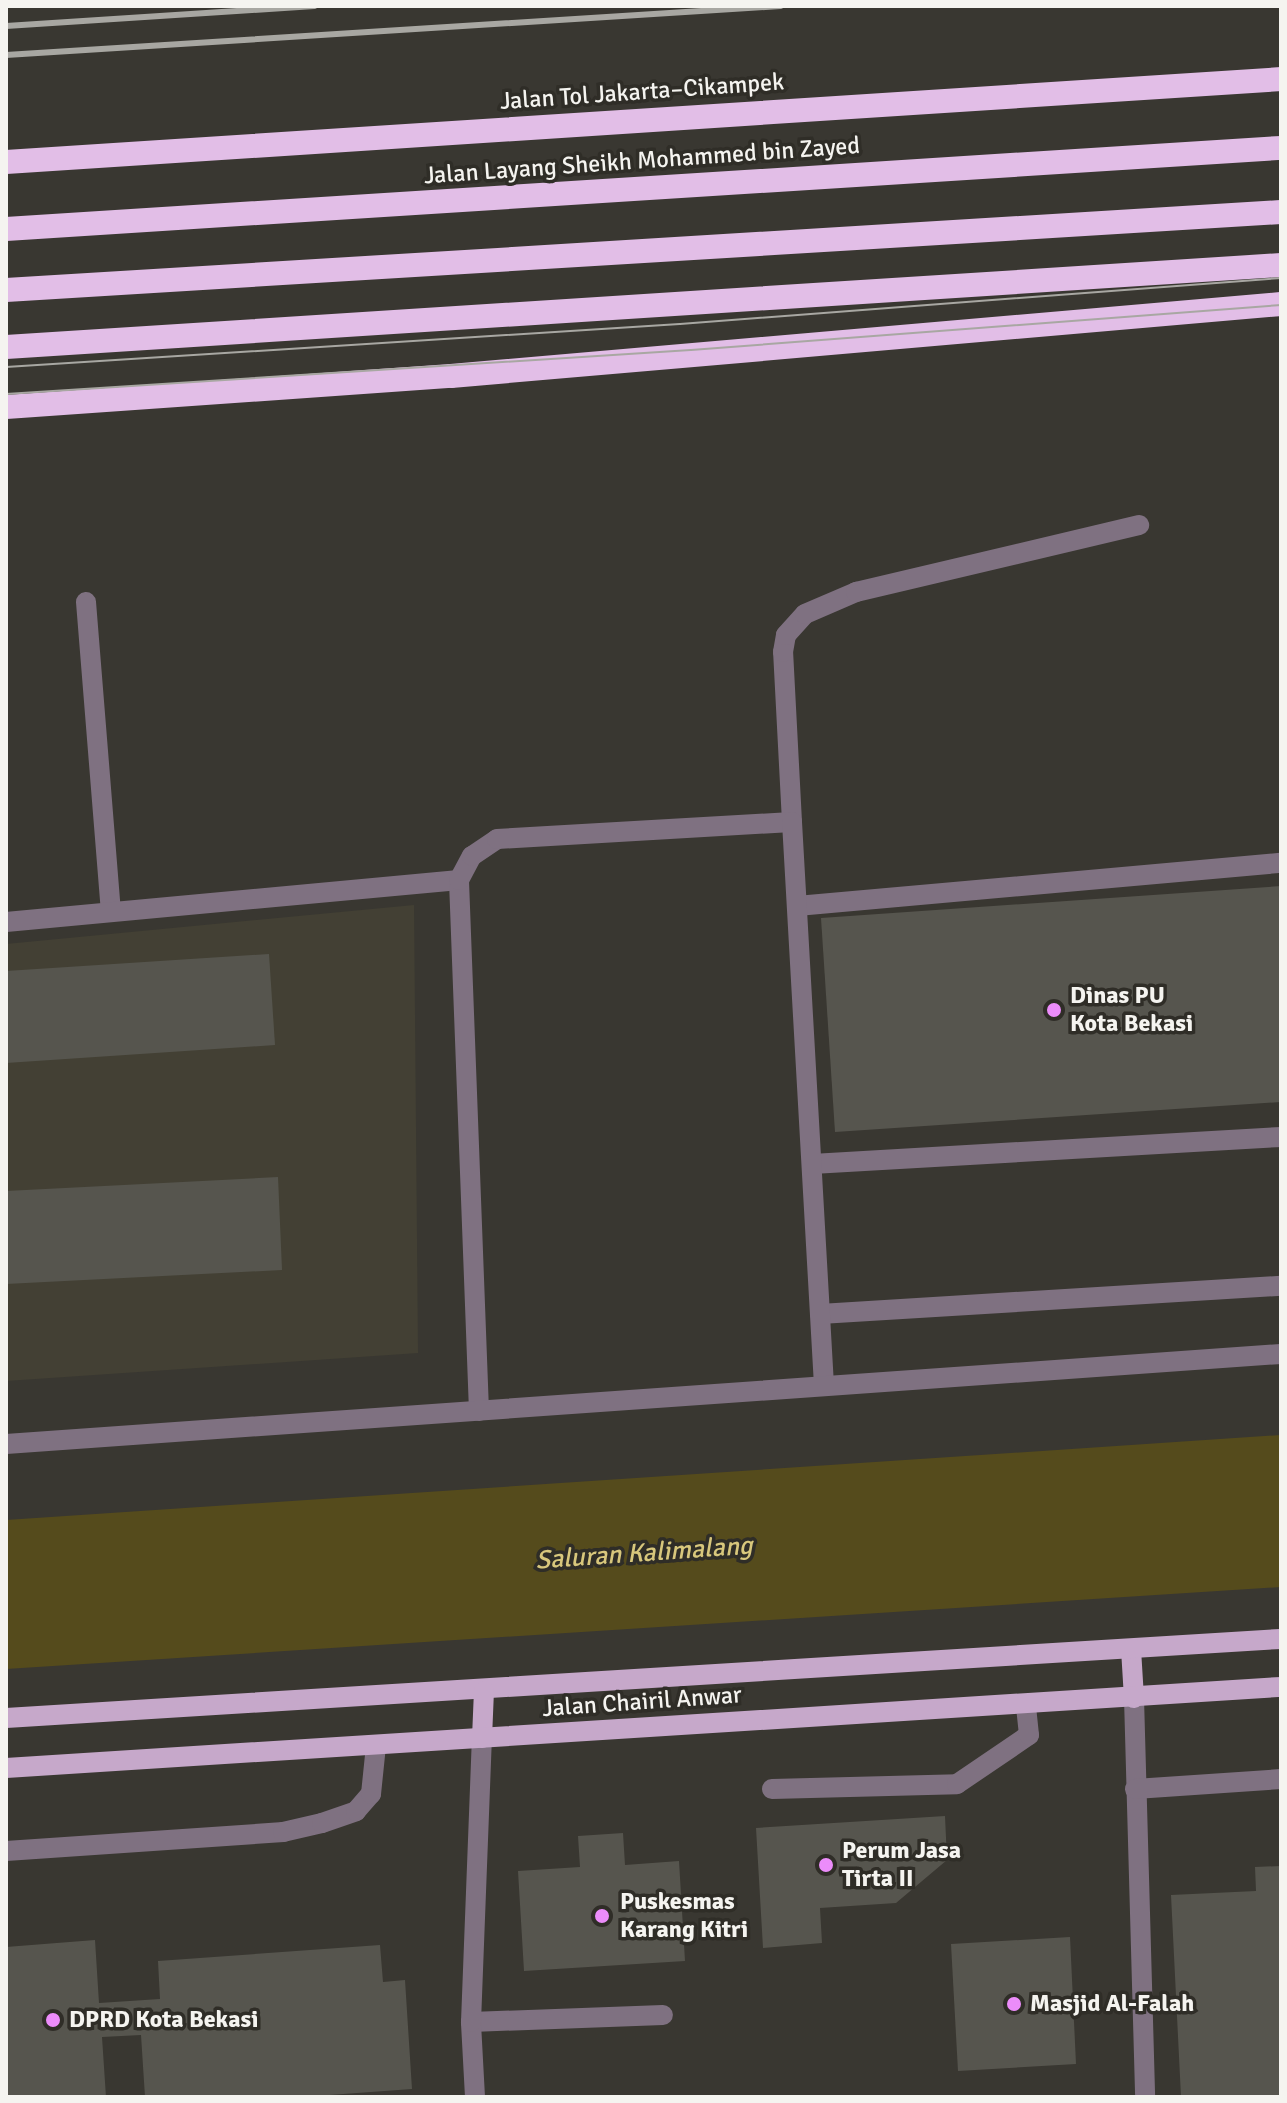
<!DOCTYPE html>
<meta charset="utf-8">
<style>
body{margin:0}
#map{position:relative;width:1287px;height:2103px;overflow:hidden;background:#393731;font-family:Signika,sans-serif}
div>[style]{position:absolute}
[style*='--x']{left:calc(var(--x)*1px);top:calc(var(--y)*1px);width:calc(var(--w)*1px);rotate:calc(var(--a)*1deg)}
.built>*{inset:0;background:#434034}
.water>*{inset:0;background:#554b1c}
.building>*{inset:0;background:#56554e}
.lane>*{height:20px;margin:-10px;padding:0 10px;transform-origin:10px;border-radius:10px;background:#7f7181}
.street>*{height:20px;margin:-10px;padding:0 10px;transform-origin:10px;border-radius:10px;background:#7f7181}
.primary>*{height:20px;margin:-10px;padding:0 10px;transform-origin:10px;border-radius:10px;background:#c6a8ca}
.highway>*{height:24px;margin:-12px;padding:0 12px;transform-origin:12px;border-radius:12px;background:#e2bee7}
.tram>*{height:2px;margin:-1px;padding:0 1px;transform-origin:1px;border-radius:1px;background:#a8a7a2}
.rail>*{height:6px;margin:-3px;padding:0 3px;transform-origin:3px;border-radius:3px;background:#a8a7a2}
.dots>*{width:22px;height:22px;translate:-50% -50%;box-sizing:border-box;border:4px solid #2f2d27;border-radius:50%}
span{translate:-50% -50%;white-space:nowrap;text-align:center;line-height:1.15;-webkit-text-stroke:7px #2f2d27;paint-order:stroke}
.street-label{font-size:24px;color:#f5f4f0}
.poi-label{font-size:24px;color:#f5f4f0;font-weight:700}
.left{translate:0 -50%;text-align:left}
.water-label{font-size:26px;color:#d8c77c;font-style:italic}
.frame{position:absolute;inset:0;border:8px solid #f5f4f0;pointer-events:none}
</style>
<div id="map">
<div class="built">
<i style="clip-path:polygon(414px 905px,418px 1353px,6px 1381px,6px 944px)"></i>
</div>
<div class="water">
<i style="clip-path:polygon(1281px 1435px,1281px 1587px,6px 1669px,6px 1520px)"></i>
</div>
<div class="building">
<i style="clip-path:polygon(1281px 886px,1281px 1102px,835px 1132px,821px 918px)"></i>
<i style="clip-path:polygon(269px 954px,275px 1045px,6px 1063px,6px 971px)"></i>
<i style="clip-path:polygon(278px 1177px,282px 1270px,6px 1284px,6px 1191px)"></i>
<i style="clip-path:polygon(945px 1816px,947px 1860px,896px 1903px,820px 1908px,822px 1943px,763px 1948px,756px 1828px)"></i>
<i style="clip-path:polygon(623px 1833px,625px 1865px,679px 1861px,685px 1961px,524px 1971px,518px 1871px,580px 1867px,578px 1836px)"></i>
<i style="clip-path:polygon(1281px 1866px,1281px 2097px,1181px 2097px,1171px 1895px,1256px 1891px,1255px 1867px)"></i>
<i style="clip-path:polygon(1070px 1937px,1076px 2064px,958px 2071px,951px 1944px)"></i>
<i style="clip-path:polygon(95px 1940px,99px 2003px,160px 1999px,158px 1961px,380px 1945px,383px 1982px,405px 1980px,412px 2089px,302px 2097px,145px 2097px,141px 2035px,102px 2037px,106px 2097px,6px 2097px,6px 1947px)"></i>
</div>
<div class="lane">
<i style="--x:86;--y:602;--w:309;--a:85.4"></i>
<i style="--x:792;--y:822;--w:170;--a:-93"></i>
<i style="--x:783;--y:652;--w:17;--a:-80"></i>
<i style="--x:786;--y:635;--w:28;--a:-48"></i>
<i style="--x:805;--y:614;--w:56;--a:-23.3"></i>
<i style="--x:856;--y:592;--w:291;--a:-13.3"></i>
<i style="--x:797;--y:906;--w:486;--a:-5.1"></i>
<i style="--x:6;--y:922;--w:455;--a:-5.3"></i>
<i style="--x:812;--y:1164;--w:470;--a:-3.3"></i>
<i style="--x:820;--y:1314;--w:462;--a:-3.5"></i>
<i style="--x:479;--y:1411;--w:531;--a:-92.16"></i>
<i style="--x:459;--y:880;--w:27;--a:-62"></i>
<i style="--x:472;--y:856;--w:30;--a:-34"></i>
<i style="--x:497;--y:839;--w:295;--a:-3.3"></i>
<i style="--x:792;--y:822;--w:565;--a:86.75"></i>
<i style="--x:1134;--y:1698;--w:399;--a:88.4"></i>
<i style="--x:772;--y:1789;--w:185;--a:-1.5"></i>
<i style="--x:957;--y:1784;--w:87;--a:-34.2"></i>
<i style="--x:1029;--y:1735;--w:30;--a:-96"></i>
<i style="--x:1135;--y:1789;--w:146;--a:-3.9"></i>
<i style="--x:6;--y:1851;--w:278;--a:-3.9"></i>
<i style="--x:283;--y:1832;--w:40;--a:-13"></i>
<i style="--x:322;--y:1823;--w:36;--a:-19"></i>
<i style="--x:356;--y:1811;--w:23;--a:-49"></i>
<i style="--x:371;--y:1794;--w:48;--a:-84.1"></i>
<i style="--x:471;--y:2022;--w:192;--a:-2.1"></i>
</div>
<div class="street">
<i style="--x:6;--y:1444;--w:1278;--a:-4.04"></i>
<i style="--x:475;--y:2097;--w:75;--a:-93.1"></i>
<i style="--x:471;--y:2022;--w:284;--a:-87.8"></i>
</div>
<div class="primary">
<i style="--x:1131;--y:1649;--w:49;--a:86.5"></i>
<i style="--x:6;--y:1718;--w:1277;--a:-3.55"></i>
<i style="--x:482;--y:1738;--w:47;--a:-87.6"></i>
<i style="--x:6;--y:1768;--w:1278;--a:-3.64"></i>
</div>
<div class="highway">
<i style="--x:6;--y:162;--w:1278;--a:-3.72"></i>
<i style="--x:6;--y:229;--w:1278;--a:-3.64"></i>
<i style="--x:6;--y:290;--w:1277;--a:-3.5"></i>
<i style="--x:6;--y:347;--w:1278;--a:-3.68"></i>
<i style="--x:6;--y:407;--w:446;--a:-4"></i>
<i style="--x:451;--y:376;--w:833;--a:-4.96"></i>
</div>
<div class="tram">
<i style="--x:6;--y:367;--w:675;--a:-3.65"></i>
<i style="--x:680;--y:324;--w:603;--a:-4.38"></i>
<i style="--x:6;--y:394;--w:686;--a:-3.68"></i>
<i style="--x:691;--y:350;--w:592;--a:-4.36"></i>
</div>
<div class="rail">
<i style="--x:6;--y:26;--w:309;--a:-3.7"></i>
<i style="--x:6;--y:55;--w:776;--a:-3.62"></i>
</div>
<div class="dots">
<i style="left:1054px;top:1010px;background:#ec8cfa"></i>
<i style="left:826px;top:1865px;background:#ec8cfa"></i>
<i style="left:602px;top:1916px;background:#ec8cfa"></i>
<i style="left:1014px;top:2004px;background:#ec8cfa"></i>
<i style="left:53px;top:2020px;background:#ec8cfa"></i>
</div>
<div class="street-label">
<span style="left:642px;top:92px;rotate:-4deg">Jalan Tol Jakarta–Cikampek</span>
<span style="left:642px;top:161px;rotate:-4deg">Jalan Layang Sheikh Mohammed bin Zayed</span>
<span style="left:642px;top:1702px;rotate:-4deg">Jalan Chairil Anwar</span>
</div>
<div class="poi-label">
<span class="left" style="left:1070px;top:1010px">Dinas PU<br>Kota Bekasi</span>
<span class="left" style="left:842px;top:1865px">Perum Jasa<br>Tirta II</span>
<span class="left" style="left:620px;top:1916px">Puskesmas<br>Karang Kitri</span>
<span class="left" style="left:1030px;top:2004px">Masjid Al-Falah</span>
<span class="left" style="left:69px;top:2020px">DPRD Kota Bekasi</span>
</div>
<div class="water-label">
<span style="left:644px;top:1554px;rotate:-4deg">Saluran Kalimalang</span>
</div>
<div class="frame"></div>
</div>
